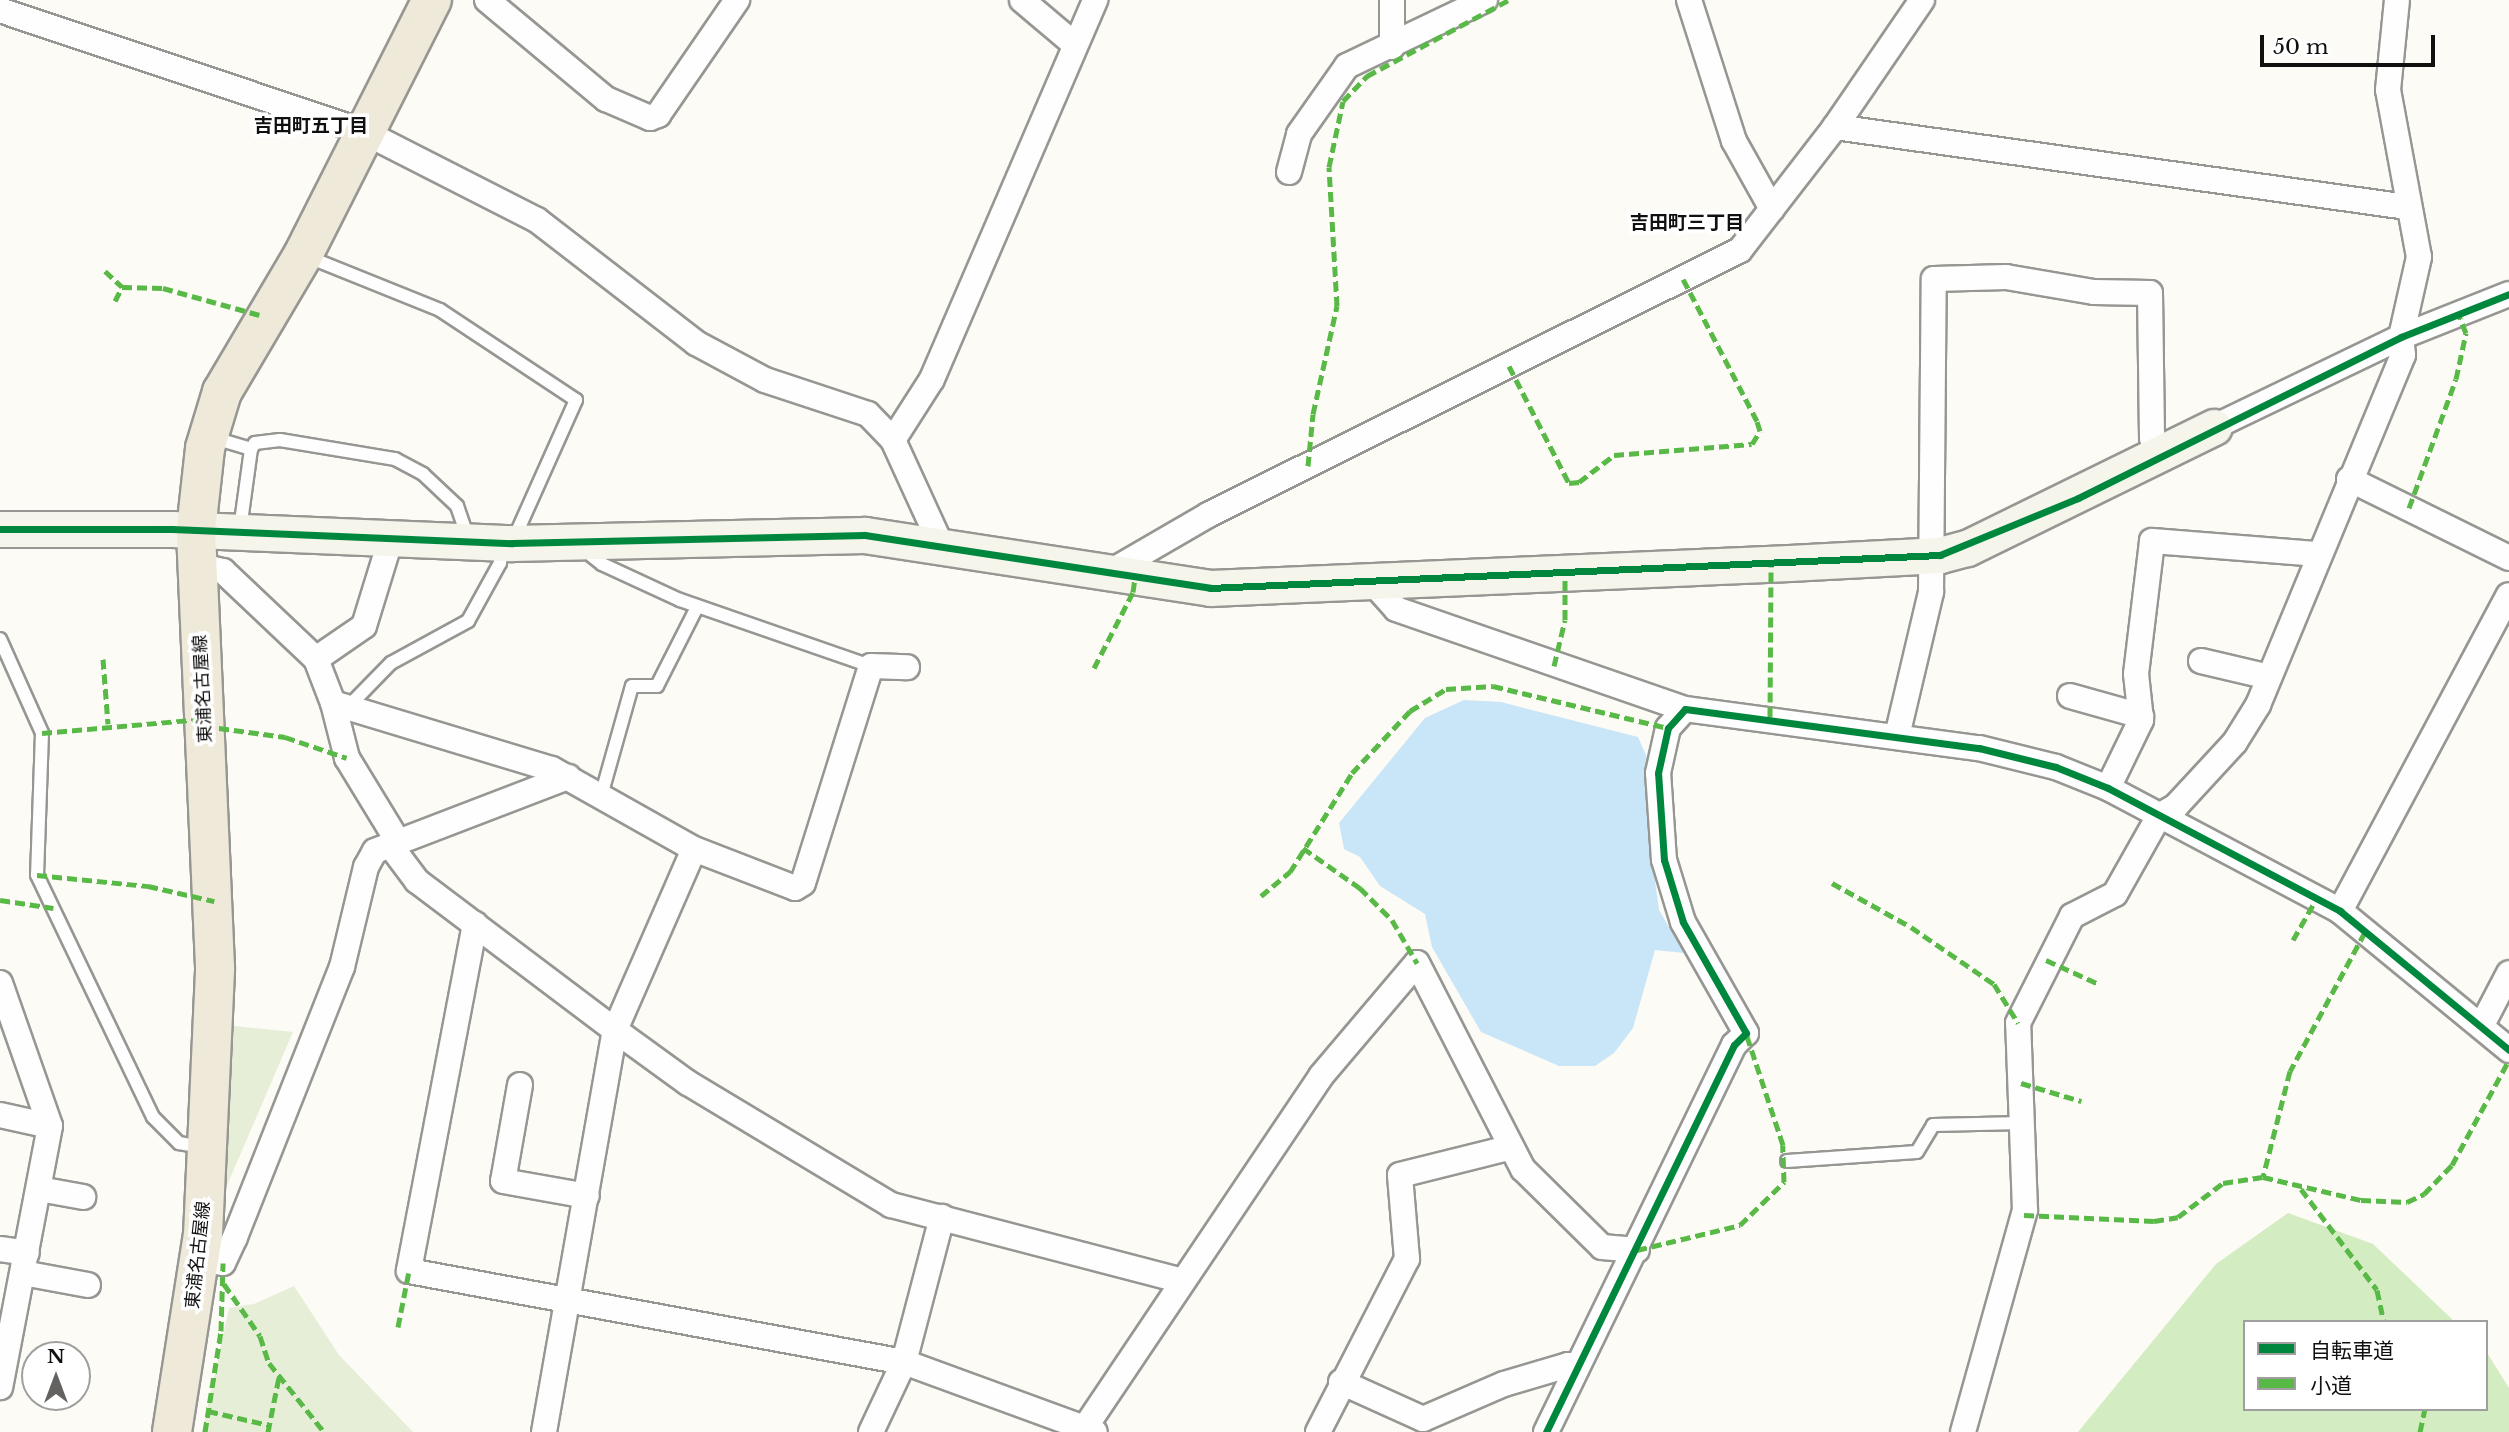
<!DOCTYPE html>
<meta charset="utf-8">
<style>
body{margin:0}
#map{position:relative;width:2509px;height:1432px;overflow:hidden;background:#fcfbf5;font-family:"Libre Baskerville","Noto Sans JP",serif}
div>[style]{position:absolute}
[style*='--x']{left:calc(var(--x)*1px);top:calc(var(--y)*1px);width:calc(var(--w)*1px);rotate:calc(var(--a)*1deg)}
.forest>*{inset:0;background:#d4ecc1}
.cemetery>*{inset:0;background:#e7eed8}
.water>*{inset:0;background:#c9e5f8}
.roads{filter:drop-shadow(2px 0 #969693) drop-shadow(-2px 0 #969693) drop-shadow(0 2px #969693) drop-shadow(0 -2px #969693)}
.lane>*{height:12px;margin:-6px;padding:0 6px;transform-origin:6px;border-radius:6px;background:#fffefe}
.street>*{height:24px;margin:-12px;padding:0 12px;transform-origin:12px;border-radius:12px;background:#fffefe}
.secondary>*{height:35px;margin:-17.5px;padding:0 17.5px;transform-origin:17.5px;border-radius:17.5px;background:#f5f5eb}
.primary>*{height:38px;margin:-19px;padding:0 19px;transform-origin:19px;border-radius:19px;background:#eee9d9}
.quiet>*{height:5px;margin-top:-2.5px;transform-origin:0;background:repeating-linear-gradient(90deg,#58b947 0 10px,transparent 0 15px)}
.cycleway>*{height:7px;margin:-3.5px;padding:0 3.5px;transform-origin:3.5px;border-radius:3.5px;background:#00873e}
span{translate:-50% -50%;white-space:nowrap;text-align:center;line-height:1.15;-webkit-text-stroke:7px #fff;paint-order:stroke}
.street-label{font-size:18px;color:#101010}
.neighbourhood-label{font-size:19px;color:#101010;font-weight:700}
.legend{position:absolute;left:2243px;top:1320px;width:245px;height:91px;box-sizing:border-box;background:#fff;border:2px solid #9f9f9f;margin:0;padding:9px 12px;list-style:none;font-size:21px;color:#101010}
.legend li{display:flex;align-items:center;gap:14px;height:35px}
.legend b{width:35px;border:2px solid #9f9f9f}
.north{position:absolute;left:21px;top:1341px;width:70px;height:70px;box-sizing:border-box;background:#fff;border:2px solid #9f9f9f;border-radius:50%;rotate:0deg;font-size:19px;font-weight:700;line-height:28px;text-align:center;color:#101010}
.north::after{content:'';display:block;margin:auto;width:24px;height:32px;background:#636260;clip-path:polygon(50% 0,100% 100%,50% 72%,0 100%)}
.scale{position:absolute;left:2260px;top:35px;width:175px;height:32px;box-sizing:border-box;border:4px solid #101010;border-top:0;padding-left:9px;font-size:21px;line-height:24px;white-space:nowrap;color:#101010;-webkit-text-stroke:5px #fff;paint-order:stroke}
</style>
<div id="map">
<div class="forest">
<i style="clip-path:polygon(2288px 1213px,2373px 1244px,2455px 1322px,2245px 1322px,2245px 1409px,2486px 1409px,2486px 1351px,2509px 1388px,2509px 1432px,2078px 1432px,2216px 1264px)"></i>
</div>
<div class="cemetery">
<i style="clip-path:polygon(225px 1025px,293px 1032px,210px 1225px)"></i>
<i style="clip-path:polygon(294px 1286px,339px 1355px,413px 1432px,202px 1432px,229px 1308px,254px 1304px)"></i>
</div>
<div class="water">
<i style="clip-path:polygon(1464px 700px,1501px 702px,1638px 737px,1648px 760px,1649px 837px,1659px 910px,1684px 953px,1655px 950px,1633px 1028px,1614px 1053px,1595px 1066px,1559px 1066px,1481px 1032px,1432px 947px,1425px 914px,1380px 886px,1360px 857px,1344px 849px,1339px 823px,1425px 718px)"></i>
</div>
<div class="roads">
<div class="lane">
<i style="--x:306;--y:256;--w:144;--a:21.9"></i>
<i style="--x:440;--y:310;--w:163;--a:33.5"></i>
<i style="--x:576;--y:400;--w:154;--a:114.1"></i>
<i style="--x:211;--y:437;--w:42;--a:16.7"></i>
<i style="--x:251;--y:449;--w:81;--a:97.8"></i>
<i style="--x:251;--y:449;--w:7;--a:-56"></i>
<i style="--x:255;--y:443;--w:25;--a:-7"></i>
<i style="--x:280;--y:440;--w:117;--a:9.4"></i>
<i style="--x:395;--y:459;--w:32;--a:28"></i>
<i style="--x:423;--y:474;--w:47;--a:43.3"></i>
<i style="--x:457;--y:506;--w:34;--a:71"></i>
<i style="--x:591;--y:545;--w:11;--a:85"></i>
<i style="--x:592;--y:556;--w:13;--a:39"></i>
<i style="--x:602;--y:564;--w:86;--a:24.8"></i>
<i style="--x:680;--y:600;--w:202;--a:19.1"></i>
<i style="--x:0;--y:639;--w:103;--a:65.9"></i>
<i style="--x:42;--y:733;--w:142;--a:92"></i>
<i style="--x:37;--y:875;--w:268;--a:64.4"></i>
<i style="--x:153;--y:1117;--w:37;--a:45"></i>
<i style="--x:179;--y:1143;--w:23;--a:10"></i>
<i style="--x:348;--y:707;--w:62;--a:-45.7"></i>
<i style="--x:391;--y:663;--w:88;--a:-28.6"></i>
<i style="--x:468;--y:621;--w:66;--a:-61.1"></i>
<i style="--x:500;--y:563;--w:20;--a:-84"></i>
<i style="--x:601;--y:796;--w:114;--a:-74.3"></i>
<i style="--x:632;--y:686;--w:25;--a:0"></i>
<i style="--x:657;--y:686;--w:89;--a:-63.1"></i>
<i style="--x:1787;--y:1161;--w:130;--a:-4"></i>
<i style="--x:1917;--y:1152;--w:31;--a:-59"></i>
<i style="--x:1933;--y:1125;--w:89;--a:-1.3"></i>
</div>
<div class="street">
<i style="--x:487;--y:0;--w:155;--a:39.8"></i>
<i style="--x:606;--y:99;--w:48;--a:23.4"></i>
<i style="--x:650;--y:118;--w:9;--a:-21"></i>
<i style="--x:658;--y:115;--w:140;--a:-55.5"></i>
<i style="--x:1022;--y:0;--w:68;--a:40.2"></i>
<i style="--x:1392;--y:0;--w:47;--a:90"></i>
<i style="--x:1689;--y:0;--w:148;--a:72.3"></i>
<i style="--x:1734;--y:141;--w:78;--a:60.8"></i>
<i style="--x:0;--y:10;--w:384;--a:18.5"></i>
<i style="--x:364;--y:132;--w:194;--a:27"></i>
<i style="--x:537;--y:220;--w:201;--a:37.7"></i>
<i style="--x:696;--y:343;--w:78;--a:28.2"></i>
<i style="--x:765;--y:380;--w:108;--a:18.3"></i>
<i style="--x:868;--y:414;--w:36;--a:46"></i>
<i style="--x:893;--y:440;--w:115;--a:65.4"></i>
<i style="--x:1835;--y:127;--w:578;--a:7.96"></i>
<i style="--x:1289;--y:172;--w:39;--a:-75"></i>
<i style="--x:1299;--y:134;--w:83;--a:-54.8"></i>
<i style="--x:1347;--y:66;--w:153;--a:-25.6"></i>
<i style="--x:2214;--y:427;--w:208;--a:-25.7"></i>
<i style="--x:2401;--y:337;--w:116;--a:-21.7"></i>
<i style="--x:893;--y:440;--w:72;--a:-57.4"></i>
<i style="--x:932;--y:379;--w:413;--a:-66.7"></i>
<i style="--x:2349;--y:479;--w:178;--a:26.3"></i>
<i style="--x:197;--y:565;--w:27;--a:13"></i>
<i style="--x:223;--y:571;--w:128;--a:43.4"></i>
<i style="--x:316;--y:659;--w:47;--a:68.9"></i>
<i style="--x:333;--y:703;--w:229;--a:16.8"></i>
<i style="--x:552;--y:769;--w:163;--a:29.4"></i>
<i style="--x:694;--y:849;--w:108;--a:21.1"></i>
<i style="--x:795;--y:888;--w:9;--a:-32"></i>
<i style="--x:803;--y:883;--w:227;--a:-72.6"></i>
<i style="--x:871;--y:666;--w:36;--a:2"></i>
<i style="--x:1108;--y:573;--w:116;--a:-30.1"></i>
<i style="--x:1208;--y:515;--w:594;--a:-26.48"></i>
<i style="--x:1740;--y:250;--w:155;--a:-52.3"></i>
<i style="--x:1835;--y:127;--w:154;--a:-55.6"></i>
<i style="--x:1372;--y:582;--w:36;--a:48"></i>
<i style="--x:1396;--y:609;--w:306;--a:19.1"></i>
<i style="--x:316;--y:659;--w:58;--a:-34.5"></i>
<i style="--x:364;--y:626;--w:92;--a:-72.9"></i>
<i style="--x:2201;--y:661;--w:70;--a:13.2"></i>
<i style="--x:2070;--y:696;--w:74;--a:15.7"></i>
<i style="--x:333;--y:703;--w:57;--a:75.7"></i>
<i style="--x:347;--y:758;--w:96;--a:58.6"></i>
<i style="--x:1897;--y:736;--w:148;--a:-76.7"></i>
<i style="--x:1931;--y:592;--w:313;--a:-89.5"></i>
<i style="--x:1934;--y:279;--w:72;--a:-1.6"></i>
<i style="--x:2006;--y:277;--w:89;--a:9.7"></i>
<i style="--x:2094;--y:292;--w:56;--a:1"></i>
<i style="--x:2150;--y:293;--w:145;--a:89.2"></i>
<i style="--x:2152;--y:438;--w:19;--a:69"></i>
<i style="--x:2108;--y:788;--w:76;--a:-64.1"></i>
<i style="--x:2141;--y:720;--w:46;--a:-96.2"></i>
<i style="--x:2136;--y:674;--w:134;--a:-83.1"></i>
<i style="--x:2152;--y:541;--w:168;--a:4.5"></i>
<i style="--x:390;--y:845;--w:45;--a:53.1"></i>
<i style="--x:417;--y:881;--w:248;--a:37"></i>
<i style="--x:615;--y:1030;--w:90;--a:36"></i>
<i style="--x:688;--y:1083;--w:237;--a:31"></i>
<i style="--x:891;--y:1205;--w:301;--a:14.6"></i>
<i style="--x:2340;--y:911;--w:358;--a:-61.9"></i>
<i style="--x:475;--y:924;--w:353;--a:100.8"></i>
<i style="--x:409;--y:1271;--w:503;--a:10.42"></i>
<i style="--x:904;--y:1362;--w:203;--a:20.1"></i>
<i style="--x:0;--y:983;--w:151;--a:70.7"></i>
<i style="--x:50;--y:1126;--w:266;--a:100.8"></i>
<i style="--x:2483;--y:1023;--w:56;--a:-62.5"></i>
<i style="--x:520;--y:1085;--w:97;--a:100"></i>
<i style="--x:503;--y:1181;--w:85;--a:10.1"></i>
<i style="--x:0;--y:1115;--w:51;--a:12.4"></i>
<i style="--x:39;--y:1189;--w:45;--a:10.3"></i>
<i style="--x:0;--y:1249;--w:27;--a:8"></i>
<i style="--x:200;--y:1260;--w:23;--a:7"></i>
<i style="--x:223;--y:1263;--w:29;--a:-65"></i>
<i style="--x:235;--y:1237;--w:290;--a:-68.4"></i>
<i style="--x:342;--y:967;--w:103;--a:-76.5"></i>
<i style="--x:366;--y:867;--w:18;--a:-61"></i>
<i style="--x:375;--y:851;--w:207;--a:-21"></i>
<i style="--x:23;--y:1273;--w:66;--a:10.5"></i>
<i style="--x:1341;--y:1382;--w:90;--a:24.3"></i>
<i style="--x:1423;--y:1419;--w:88;--a:-23.4"></i>
<i style="--x:1504;--y:1384;--w:67;--a:-16.5"></i>
<i style="--x:1568;--y:1365;--w:9;--a:18"></i>
<i style="--x:544;--y:1432;--w:408;--a:-80"></i>
<i style="--x:615;--y:1030;--w:197;--a:-66.4"></i>
<i style="--x:871;--y:1432;--w:77;--a:-64.8"></i>
<i style="--x:904;--y:1362;--w:150;--a:-75.3"></i>
<i style="--x:1082;--y:1432;--w:429;--a:-56.1"></i>
<i style="--x:1321;--y:1076;--w:148;--a:-49.7"></i>
<i style="--x:1417;--y:963;--w:232;--a:62.8"></i>
<i style="--x:1523;--y:1169;--w:111;--a:44.6"></i>
<i style="--x:1602;--y:1247;--w:35;--a:5"></i>
<i style="--x:1318;--y:1432;--w:195;--a:-62.8"></i>
<i style="--x:1407;--y:1259;--w:84;--a:-94.8"></i>
<i style="--x:1400;--y:1175;--w:111;--a:-14"></i>
<i style="--x:1546;--y:1432;--w:430;--a:-64.1"></i>
<i style="--x:1734;--y:1045;--w:17;--a:-45"></i>
<i style="--x:1746;--y:1033;--w:128;--a:-119.6"></i>
<i style="--x:1683;--y:922;--w:65;--a:-107"></i>
<i style="--x:1664;--y:860;--w:87;--a:-93.9"></i>
<i style="--x:1658;--y:773;--w:46;--a:-77.5"></i>
<i style="--x:1668;--y:728;--w:25;--a:-48"></i>
<i style="--x:1685;--y:709;--w:297;--a:7.6"></i>
<i style="--x:1979;--y:748;--w:79;--a:13.9"></i>
<i style="--x:2056;--y:767;--w:56;--a:22"></i>
<i style="--x:2108;--y:788;--w:263;--a:27.9"></i>
<i style="--x:2340;--y:911;--w:219;--a:39.4"></i>
<i style="--x:1963;--y:1432;--w:230;--a:-74.4"></i>
<i style="--x:2025;--y:1210;--w:187;--a:-92.1"></i>
<i style="--x:2018;--y:1023;--w:120;--a:-63.2"></i>
<i style="--x:2072;--y:916;--w:48;--a:-27.1"></i>
<i style="--x:2115;--y:894;--w:90;--a:-60.6"></i>
<i style="--x:2159;--y:816;--w:20;--a:-30"></i>
<i style="--x:2176;--y:806;--w:87;--a:-47.3"></i>
<i style="--x:2235;--y:742;--w:44;--a:-58.1"></i>
<i style="--x:2258;--y:705;--w:379;--a:-67.5"></i>
<i style="--x:2403;--y:355;--w:18;--a:-96"></i>
<i style="--x:2401;--y:337;--w:82;--a:-77.3"></i>
<i style="--x:2419;--y:257;--w:170;--a:-100.5"></i>
<i style="--x:2388;--y:90;--w:90;--a:-84.3"></i>
</div>
<div class="secondary">
<i style="--x:0;--y:529;--w:172;--a:0"></i>
<i style="--x:172;--y:529;--w:340;--a:2.4"></i>
<i style="--x:512;--y:543;--w:353;--a:-1.3"></i>
<i style="--x:865;--y:535;--w:349;--a:8.7"></i>
<i style="--x:1210;--y:588;--w:580;--a:-2.47"></i>
<i style="--x:1789;--y:563;--w:151;--a:-3"></i>
<i style="--x:1940;--y:555;--w:28;--a:-15"></i>
<i style="--x:1967;--y:548;--w:275;--a:-26.1"></i>
</div>
<div class="primary">
<i style="--x:172;--y:1432;--w:199;--a:-81.1"></i>
<i style="--x:203;--y:1235;--w:268;--a:-87.4"></i>
<i style="--x:215;--y:967;--w:437;--a:-92.5"></i>
<i style="--x:196;--y:530;--w:82;--a:-83.7"></i>
<i style="--x:205;--y:448;--w:59;--a:-73.1"></i>
<i style="--x:222;--y:392;--w:159;--a:-59.4"></i>
<i style="--x:303;--y:255;--w:286;--a:-63.2"></i>
</div>
</div>
<div class="quiet">
<i style="--x:105;--y:271;--w:23;--a:43"></i>
<i style="--x:115;--y:301;--w:16;--a:-63"></i>
<i style="--x:122;--y:287;--w:41;--a:1.4"></i>
<i style="--x:163;--y:288;--w:104;--a:15.6"></i>
<i style="--x:1509;--y:366;--w:131;--a:62.9"></i>
<i style="--x:1569;--y:483;--w:10;--a:-6"></i>
<i style="--x:1579;--y:482;--w:44;--a:-37.6"></i>
<i style="--x:1614;--y:455;--w:138;--a:-4.6"></i>
<i style="--x:1752;--y:444;--w:15;--a:-58"></i>
<i style="--x:1760;--y:431;--w:10;--a:-107"></i>
<i style="--x:1757;--y:421;--w:160;--a:-117.5"></i>
<i style="--x:1308;--y:466;--w:52;--a:-84.5"></i>
<i style="--x:1313;--y:414;--w:111;--a:-77.5"></i>
<i style="--x:1337;--y:306;--w:139;--a:-93.3"></i>
<i style="--x:1329;--y:167;--w:67;--a:-78"></i>
<i style="--x:1343;--y:101;--w:35;--a:-46"></i>
<i style="--x:1367;--y:76;--w:161;--a:-28.2"></i>
<i style="--x:2409;--y:508;--w:137;--a:-70"></i>
<i style="--x:2456;--y:379;--w:47;--a:-77.7"></i>
<i style="--x:2466;--y:333;--w:22;--a:-112"></i>
<i style="--x:103;--y:659;--w:65;--a:85.6"></i>
<i style="--x:1554;--y:666;--w:47;--a:-76.6"></i>
<i style="--x:1565;--y:620;--w:47;--a:-90"></i>
<i style="--x:1094;--y:668;--w:85;--a:-62.8"></i>
<i style="--x:1133;--y:592;--w:15;--a:-82"></i>
<i style="--x:1770;--y:717;--w:153;--a:-89.6"></i>
<i style="--x:204;--y:726;--w:82;--a:7.7"></i>
<i style="--x:285;--y:737;--w:65;--a:18.7"></i>
<i style="--x:42;--y:733;--w:162;--a:-5"></i>
<i style="--x:1303;--y:848;--w:70;--a:35.1"></i>
<i style="--x:1360;--y:888;--w:45;--a:45"></i>
<i style="--x:1392;--y:920;--w:50;--a:59.8"></i>
<i style="--x:37;--y:875;--w:112;--a:5.7"></i>
<i style="--x:148;--y:886;--w:68;--a:12.8"></i>
<i style="--x:1832;--y:883;--w:90;--a:29.1"></i>
<i style="--x:1911;--y:927;--w:101;--a:34.5"></i>
<i style="--x:1994;--y:984;--w:46;--a:58.4"></i>
<i style="--x:1261;--y:896;--w:38;--a:-40"></i>
<i style="--x:1290;--y:872;--w:117;--a:-57.9"></i>
<i style="--x:1352;--y:773;--w:85;--a:-46.9"></i>
<i style="--x:1410;--y:711;--w:42;--a:-31.4"></i>
<i style="--x:1446;--y:689;--w:47;--a:-3.7"></i>
<i style="--x:1493;--y:686;--w:180;--a:13.5"></i>
<i style="--x:0;--y:900;--w:54;--a:8.6"></i>
<i style="--x:2365;--y:932;--w:158;--a:118.3"></i>
<i style="--x:2290;--y:1071;--w:109;--a:104.3"></i>
<i style="--x:2263;--y:1177;--w:101;--a:13.2"></i>
<i style="--x:2361;--y:1200;--w:46;--a:2.5"></i>
<i style="--x:2407;--y:1202;--w:19;--a:-25"></i>
<i style="--x:2424;--y:1194;--w:40;--a:-46"></i>
<i style="--x:2452;--y:1165;--w:119;--a:-61.5"></i>
<i style="--x:2293;--y:940;--w:48;--a:-60.3"></i>
<i style="--x:2046;--y:960;--w:58;--a:24.4"></i>
<i style="--x:2021;--y:1083;--w:63;--a:16.7"></i>
<i style="--x:2301;--y:1189;--w:126;--a:53"></i>
<i style="--x:2377;--y:1290;--w:33;--a:78"></i>
<i style="--x:2024;--y:1215;--w:130;--a:2.6"></i>
<i style="--x:2154;--y:1221;--w:24;--a:-9"></i>
<i style="--x:2178;--y:1217;--w:56;--a:-37.1"></i>
<i style="--x:2223;--y:1183;--w:40;--a:-8.5"></i>
<i style="--x:1637;--y:1250;--w:106;--a:-13.6"></i>
<i style="--x:1740;--y:1225;--w:62;--a:-44.3"></i>
<i style="--x:1784;--y:1182;--w:37;--a:-92"></i>
<i style="--x:1783;--y:1145;--w:118;--a:-108.3"></i>
<i style="--x:224;--y:1284;--w:63;--a:55.3"></i>
<i style="--x:260;--y:1336;--w:28;--a:72"></i>
<i style="--x:269;--y:1363;--w:88;--a:51.4"></i>
<i style="--x:398;--y:1327;--w:57;--a:-78.9"></i>
<i style="--x:208;--y:1411;--w:63;--a:12.9"></i>
<i style="--x:205;--y:1432;--w:102;--a:-81"></i>
<i style="--x:221;--y:1331;--w:68;--a:-88.3"></i>
<i style="--x:268;--y:1432;--w:56;--a:-78.7"></i>
<i style="--x:2420;--y:1432;--w:24;--a:-78"></i>
</div>
<div class="cycleway">
<i style="--x:0;--y:529;--w:172;--a:0"></i>
<i style="--x:172;--y:529;--w:340;--a:2.4"></i>
<i style="--x:512;--y:543;--w:353;--a:-1.3"></i>
<i style="--x:865;--y:535;--w:349;--a:8.7"></i>
<i style="--x:1210;--y:588;--w:731;--a:-2.59"></i>
<i style="--x:1940;--y:555;--w:149;--a:-22.4"></i>
<i style="--x:2078;--y:498;--w:361;--a:-26.5"></i>
<i style="--x:2401;--y:337;--w:116;--a:-21.7"></i>
<i style="--x:1546;--y:1432;--w:430;--a:-64.1"></i>
<i style="--x:1734;--y:1045;--w:17;--a:-45"></i>
<i style="--x:1746;--y:1033;--w:128;--a:-119.6"></i>
<i style="--x:1683;--y:922;--w:65;--a:-107"></i>
<i style="--x:1664;--y:860;--w:87;--a:-93.9"></i>
<i style="--x:1658;--y:773;--w:46;--a:-77.5"></i>
<i style="--x:1668;--y:728;--w:25;--a:-48"></i>
<i style="--x:1685;--y:709;--w:297;--a:7.6"></i>
<i style="--x:1979;--y:748;--w:79;--a:13.9"></i>
<i style="--x:2056;--y:767;--w:56;--a:22"></i>
<i style="--x:2108;--y:788;--w:263;--a:27.9"></i>
<i style="--x:2340;--y:911;--w:219;--a:39.4"></i>
</div>
<div class="street-label">
<span style="left:203px;top:689px;rotate:-93deg">東浦名古屋線</span>
<span style="left:198px;top:1255px;rotate:-84deg">東浦名古屋線</span>
</div>
<div class="neighbourhood-label">
<span style="left:311px;top:126px">吉田町五丁目</span>
<span style="left:1687px;top:223px">吉田町三丁目</span>
</div>
<ul class="legend">
<li><b style="height:9px;background:#00873e"></b>自転車道</li>
<li><b style="height:9px;background:#58b947"></b>小道</li>
</ul>
<div class="north">N</div>
<div class="scale">50 m</div>
</div>
